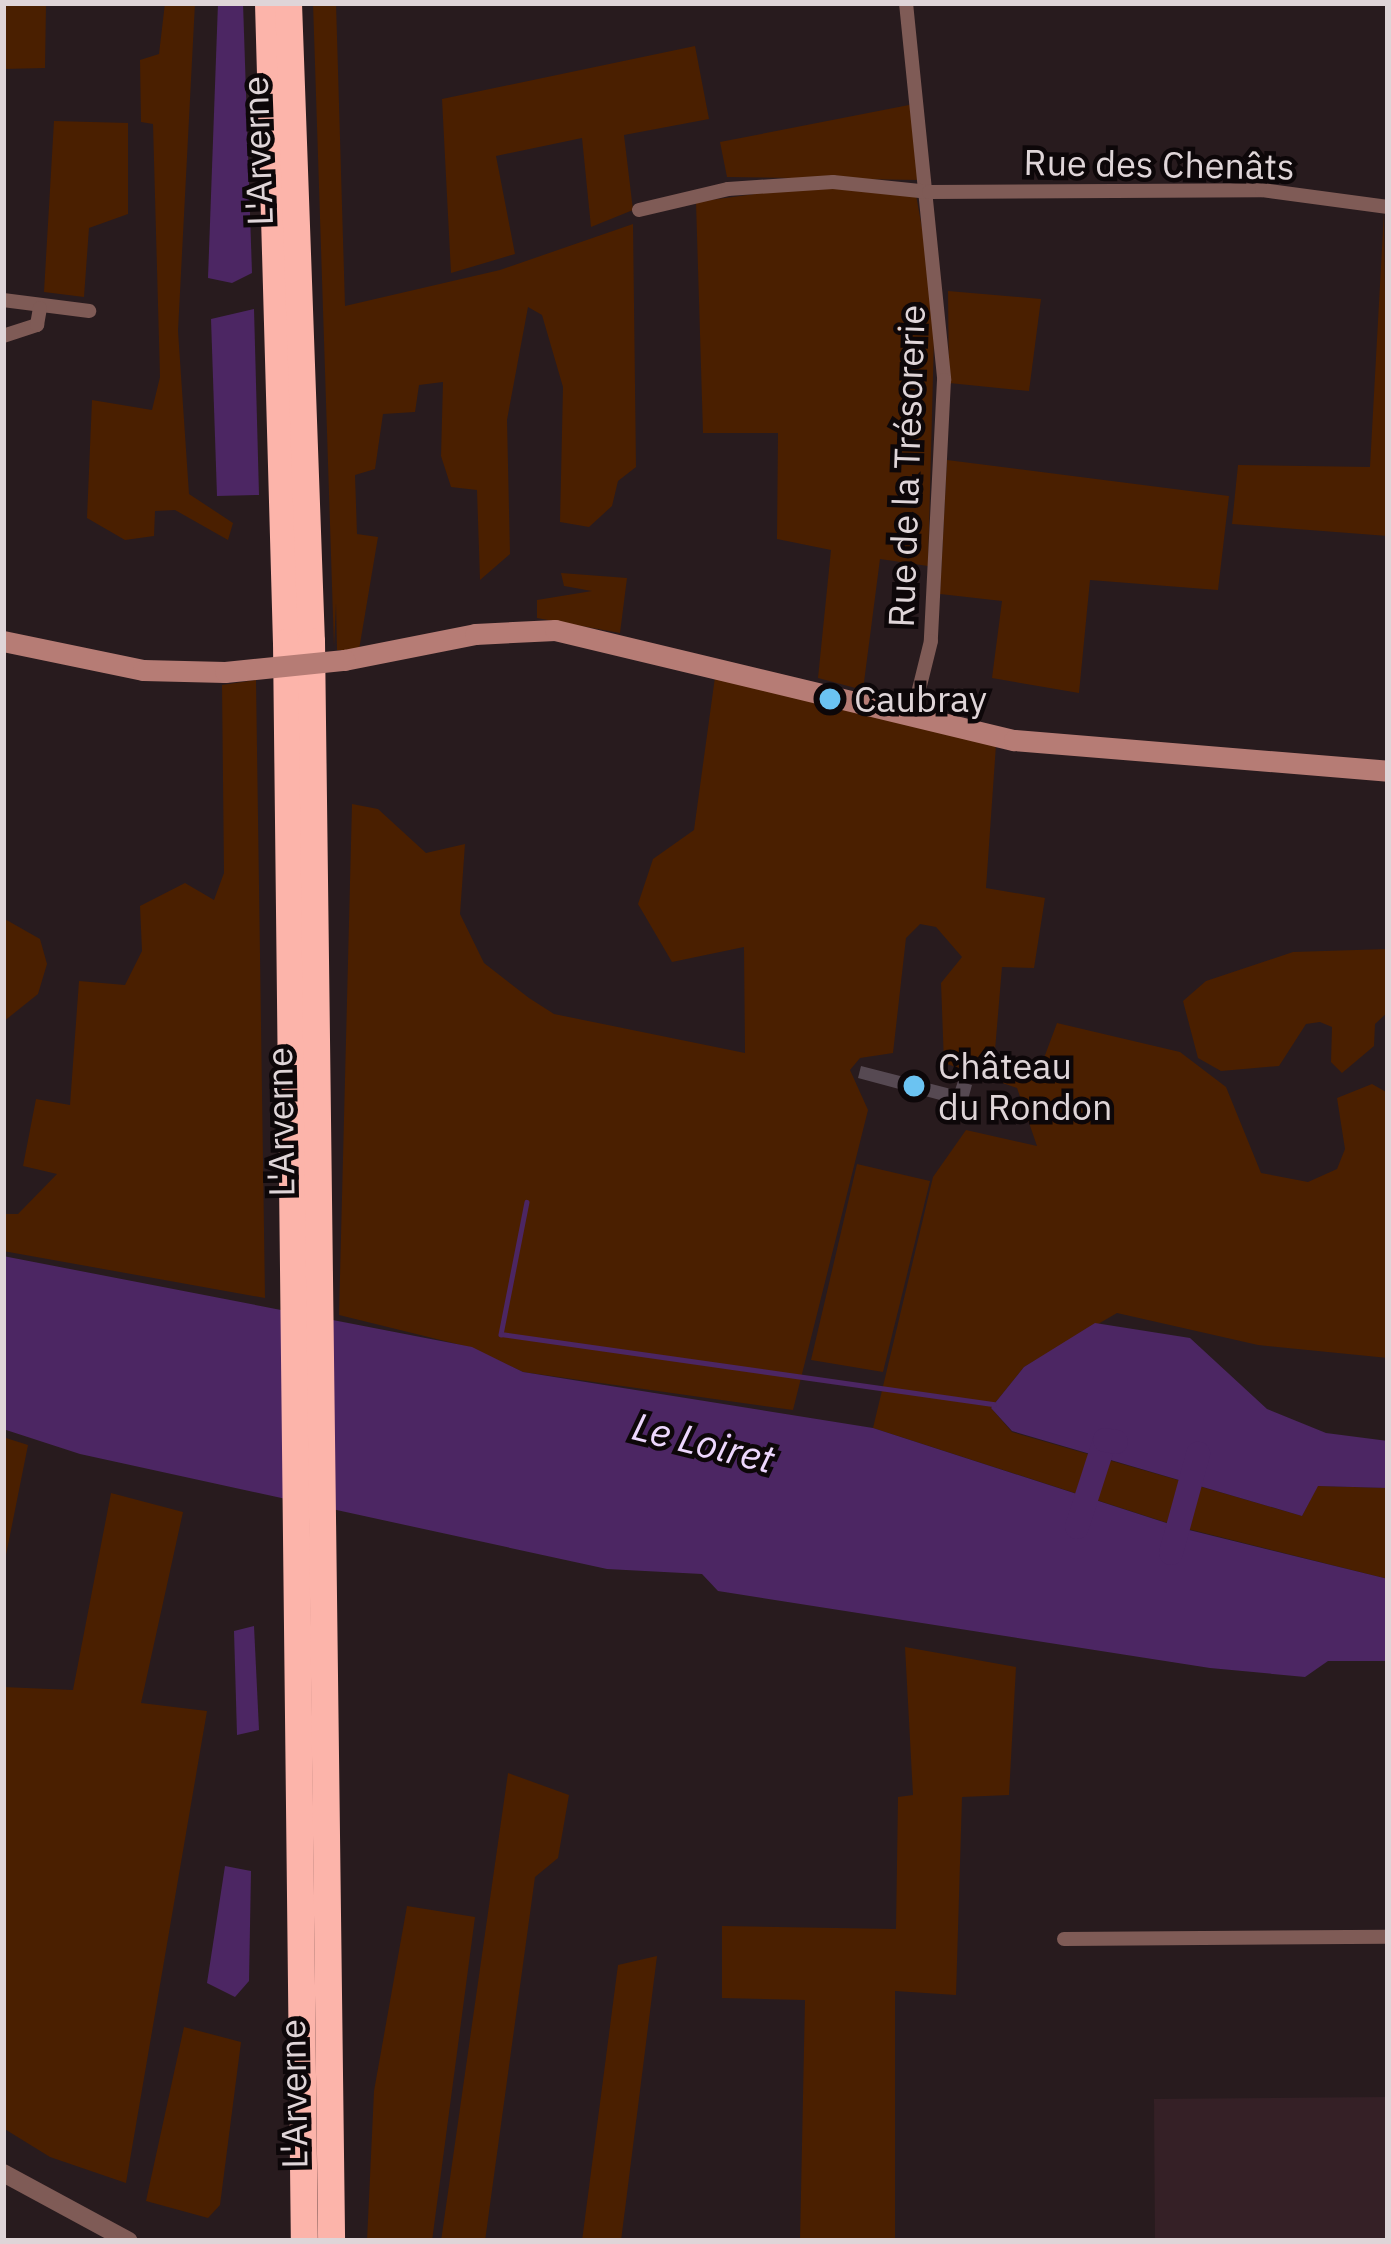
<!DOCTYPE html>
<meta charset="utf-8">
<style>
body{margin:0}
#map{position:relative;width:1391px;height:2244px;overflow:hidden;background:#281b1e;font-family:"IBM Plex Sans",sans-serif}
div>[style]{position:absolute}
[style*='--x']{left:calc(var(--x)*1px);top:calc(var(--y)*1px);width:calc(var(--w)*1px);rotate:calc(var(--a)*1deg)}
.built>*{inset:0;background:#352026}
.green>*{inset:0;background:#4a1f00}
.water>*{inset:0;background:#4c2663}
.stream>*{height:4.5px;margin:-2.25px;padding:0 2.25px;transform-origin:2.25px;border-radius:2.25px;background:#4c2663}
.river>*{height:24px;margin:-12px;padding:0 12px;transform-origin:12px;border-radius:12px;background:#4c2663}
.building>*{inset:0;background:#564952}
.minor>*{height:14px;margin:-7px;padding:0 7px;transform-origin:7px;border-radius:7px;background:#7f5b56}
.tertiary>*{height:18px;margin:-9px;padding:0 9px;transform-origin:9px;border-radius:9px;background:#7f5b56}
.secondary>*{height:21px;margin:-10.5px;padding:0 10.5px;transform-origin:10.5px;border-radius:10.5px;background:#b67c75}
.motorway>*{height:27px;margin:-13.5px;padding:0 13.5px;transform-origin:13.5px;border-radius:13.5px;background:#fcb4aa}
.secondary-bridge>*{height:21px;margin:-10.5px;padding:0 10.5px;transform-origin:10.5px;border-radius:10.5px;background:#b67c75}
.dots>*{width:33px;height:33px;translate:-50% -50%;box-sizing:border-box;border:6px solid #0d0709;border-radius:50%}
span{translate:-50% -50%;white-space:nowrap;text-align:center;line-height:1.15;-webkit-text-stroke:9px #0d0709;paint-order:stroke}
.street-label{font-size:36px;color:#dfd5d8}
.poi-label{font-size:36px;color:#dfd5d8}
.left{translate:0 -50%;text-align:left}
.water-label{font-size:39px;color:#edd7fd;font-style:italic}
.frame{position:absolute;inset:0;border:6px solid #dfd5d8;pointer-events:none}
</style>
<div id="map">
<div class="built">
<i style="clip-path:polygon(1388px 2097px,1388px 2241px,1155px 2241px,1154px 2099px)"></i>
</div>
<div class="green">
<i style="clip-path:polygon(3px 3px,46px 3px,45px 68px,3px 69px)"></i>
<i style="clip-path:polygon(165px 3px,195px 3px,178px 331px,189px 494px,233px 523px,228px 540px,175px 510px,155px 511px,154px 536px,125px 540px,87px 518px,92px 400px,152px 410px,160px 377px,153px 124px,141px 122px,140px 60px,159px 54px)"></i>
<i style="clip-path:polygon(313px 3px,336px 3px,345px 306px,500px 270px,633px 224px,636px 467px,618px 481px,612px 506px,589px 527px,560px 522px,563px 387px,542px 315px,528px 307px,507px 420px,510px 554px,480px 580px,477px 490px,451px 487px,441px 456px,443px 382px,419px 385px,415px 412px,383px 414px,375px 469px,355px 475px,357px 534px,378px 537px,359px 650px,337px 650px,336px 603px,334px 647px)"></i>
<i style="clip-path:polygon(695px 46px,709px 119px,624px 135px,633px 210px,591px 227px,582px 138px,496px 156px,515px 254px,451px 273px,442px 99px)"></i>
<i style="clip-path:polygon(914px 104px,920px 180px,727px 177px,720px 142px)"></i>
<i style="clip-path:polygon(54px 121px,128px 123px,128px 214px,89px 228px,84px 297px,44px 292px)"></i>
<i style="clip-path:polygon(815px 186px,916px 195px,935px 299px,928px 566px,880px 559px,863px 690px,818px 678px,831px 550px,777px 539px,778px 433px,703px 433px,696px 202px)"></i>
<i style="clip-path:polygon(1384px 212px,1388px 536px,1232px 524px,1238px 465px,1370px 467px)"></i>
<i style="clip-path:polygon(948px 291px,1041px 299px,1029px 391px,949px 383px)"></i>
<i style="clip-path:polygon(947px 460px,1229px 496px,1218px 590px,1090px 580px,1079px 693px,992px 678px,1002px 601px,940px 594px)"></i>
<i style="clip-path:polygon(561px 573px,627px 578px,620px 633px,537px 618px,537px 600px,592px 591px,564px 586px)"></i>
<i style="clip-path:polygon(715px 677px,996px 745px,986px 888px,1045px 898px,1034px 968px,1002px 967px,994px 1062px,1041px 1066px,1057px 1023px,1180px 1052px,1226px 1087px,1261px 1173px,1308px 1182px,1337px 1169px,1345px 1149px,1337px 1098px,1372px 1084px,1388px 1093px,1388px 1358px,1258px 1345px,1117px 1313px,1024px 1367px,991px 1408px,1012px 1432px,1302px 1516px,1317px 1486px,1388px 1488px,1388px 1579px,1180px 1527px,873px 1428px,933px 1177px,966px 1130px,1037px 1146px,1017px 1088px,944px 1063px,941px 983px,962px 957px,936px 927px,920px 924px,906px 938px,893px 1053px,860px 1058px,850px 1070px,868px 1110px,793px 1410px,523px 1372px,469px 1347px,339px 1315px,352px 804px,378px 809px,426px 853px,465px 844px,460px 914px,484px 963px,529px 998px,554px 1014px,745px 1053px,744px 947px,672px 962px,638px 904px,653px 859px,694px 830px)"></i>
<i style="clip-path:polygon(256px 680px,265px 1298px,3px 1251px,3px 1214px,18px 1214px,57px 1174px,23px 1166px,36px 1099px,70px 1105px,79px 981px,125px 985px,142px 951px,140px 906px,185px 883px,214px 900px,224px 873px,222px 685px)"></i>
<i style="clip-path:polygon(3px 918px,40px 939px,47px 964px,38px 994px,3px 1022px)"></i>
<i style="clip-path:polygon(1388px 949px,1388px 1012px,1375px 1024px,1374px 1046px,1342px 1073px,1331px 1062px,1332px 1027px,1320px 1022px,1306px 1024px,1279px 1066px,1221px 1071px,1198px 1058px,1183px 1001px,1206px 981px,1293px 952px)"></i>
<i style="clip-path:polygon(857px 1164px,930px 1181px,883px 1372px,811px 1360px)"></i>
<i style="clip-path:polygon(3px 1437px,28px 1445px,3px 1570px)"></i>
<i style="clip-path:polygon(111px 1493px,183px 1512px,141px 1703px,207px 1711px,126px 2183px,50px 2157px,3px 2128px,3px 1687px,73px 1690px)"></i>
<i style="clip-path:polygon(905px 1647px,1016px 1667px,1009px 1795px,962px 1797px,956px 1995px,895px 1991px,895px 2241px,800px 2241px,805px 2000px,722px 1998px,722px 1926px,896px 1929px,898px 1797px,913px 1795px)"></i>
<i style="clip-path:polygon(508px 1773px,569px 1795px,558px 1858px,535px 1877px,485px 2241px,441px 2241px)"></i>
<i style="clip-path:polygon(407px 1906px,475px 1917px,432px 2241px,367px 2241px,374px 2091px)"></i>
<i style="clip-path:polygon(657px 1956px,621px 2241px,582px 2241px,618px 1965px)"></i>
<i style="clip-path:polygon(184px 2027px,241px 2042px,220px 2205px,208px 2218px,146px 2201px)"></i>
</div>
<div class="water">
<i style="clip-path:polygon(218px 3px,243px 3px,252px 273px,232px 283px,208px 278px)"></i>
<i style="clip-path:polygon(254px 309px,259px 495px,217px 496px,211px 319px)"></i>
<i style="clip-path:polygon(3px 1256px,472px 1347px,523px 1372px,873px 1428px,1185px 1529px,1388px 1579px,1388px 1661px,1328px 1661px,1305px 1677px,1210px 1668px,718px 1591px,702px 1574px,607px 1569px,80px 1454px,3px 1429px)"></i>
<i style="clip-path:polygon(1095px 1323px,1190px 1338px,1267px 1409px,1326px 1433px,1388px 1441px,1388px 1488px,1318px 1486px,1302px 1516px,1012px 1431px,991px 1408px,1024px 1367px)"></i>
<i style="clip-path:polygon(254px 1626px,259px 1730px,237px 1735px,234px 1631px)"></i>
<i style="clip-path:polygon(225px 1866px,251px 1871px,249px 1981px,235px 1997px,207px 1983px)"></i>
</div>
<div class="stream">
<i style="--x:527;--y:1202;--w:135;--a:101.1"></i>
<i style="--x:501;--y:1334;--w:498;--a:8.1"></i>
</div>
<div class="river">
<i style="--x:1077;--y:1527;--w:91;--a:-72.2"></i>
<i style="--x:1105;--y:1440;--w:11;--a:10"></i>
<i style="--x:1171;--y:1553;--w:103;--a:-74.7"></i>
</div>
<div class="building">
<i style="clip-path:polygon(861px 1066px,955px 1090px,958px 1081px,972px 1085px,966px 1107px,858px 1078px)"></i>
</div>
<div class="minor">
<i style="--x:906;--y:3;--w:379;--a:84.2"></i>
<i style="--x:944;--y:380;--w:261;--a:92.9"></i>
<i style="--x:931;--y:641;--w:75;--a:103.9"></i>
<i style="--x:639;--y:210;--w:91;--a:-13.3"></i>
<i style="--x:728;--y:189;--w:105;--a:-3.8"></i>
<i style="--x:833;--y:182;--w:97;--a:5.9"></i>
<i style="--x:929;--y:192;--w:333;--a:-0.3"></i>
<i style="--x:1262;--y:190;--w:127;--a:7.7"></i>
<i style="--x:3;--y:300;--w:87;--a:7.3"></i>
<i style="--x:3;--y:336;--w:36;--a:-18"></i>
<i style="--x:37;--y:325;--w:17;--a:-80"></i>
<i style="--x:1064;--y:1939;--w:324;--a:-0.4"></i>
</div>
<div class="tertiary">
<i style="--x:3;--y:2173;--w:143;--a:28.4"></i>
</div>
<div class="secondary">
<i style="--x:3;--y:641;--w:143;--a:11.7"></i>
<i style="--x:143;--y:670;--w:82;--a:1.4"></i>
<i style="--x:344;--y:660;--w:134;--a:-11.2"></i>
<i style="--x:475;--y:634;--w:80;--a:-2.9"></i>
<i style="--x:555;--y:630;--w:472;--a:13.5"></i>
<i style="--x:1014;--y:740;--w:375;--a:4.7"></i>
</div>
<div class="motorway">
<i style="--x:268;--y:3;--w:639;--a:88.39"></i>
<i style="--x:286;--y:642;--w:1599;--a:89.36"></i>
<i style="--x:288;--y:3;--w:638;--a:87.94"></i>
<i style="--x:311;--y:641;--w:1600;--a:89.28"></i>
</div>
<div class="secondary-bridge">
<i style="--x:225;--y:672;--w:120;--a:-5.8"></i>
</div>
<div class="dots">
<i style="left:830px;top:699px;background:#6bc3f2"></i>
<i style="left:914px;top:1086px;background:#6bc3f2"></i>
</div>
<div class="street-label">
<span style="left:257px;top:151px;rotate:-92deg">L'Arverne</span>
<span style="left:1159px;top:164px;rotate:1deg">Rue des Chenâts</span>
<span style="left:906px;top:466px;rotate:-88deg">Rue de la Trésorerie</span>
<span style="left:280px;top:1122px;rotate:-91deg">L'Arverne</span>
<span style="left:293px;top:2094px;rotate:-91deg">L'Arverne</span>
</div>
<div class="poi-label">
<span class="left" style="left:854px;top:699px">Caubray</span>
<span class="left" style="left:938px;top:1086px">Château<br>du Rondon</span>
</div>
<div class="water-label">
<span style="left:703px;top:1443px;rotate:14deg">Le Loiret</span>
</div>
<div class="frame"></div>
</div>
